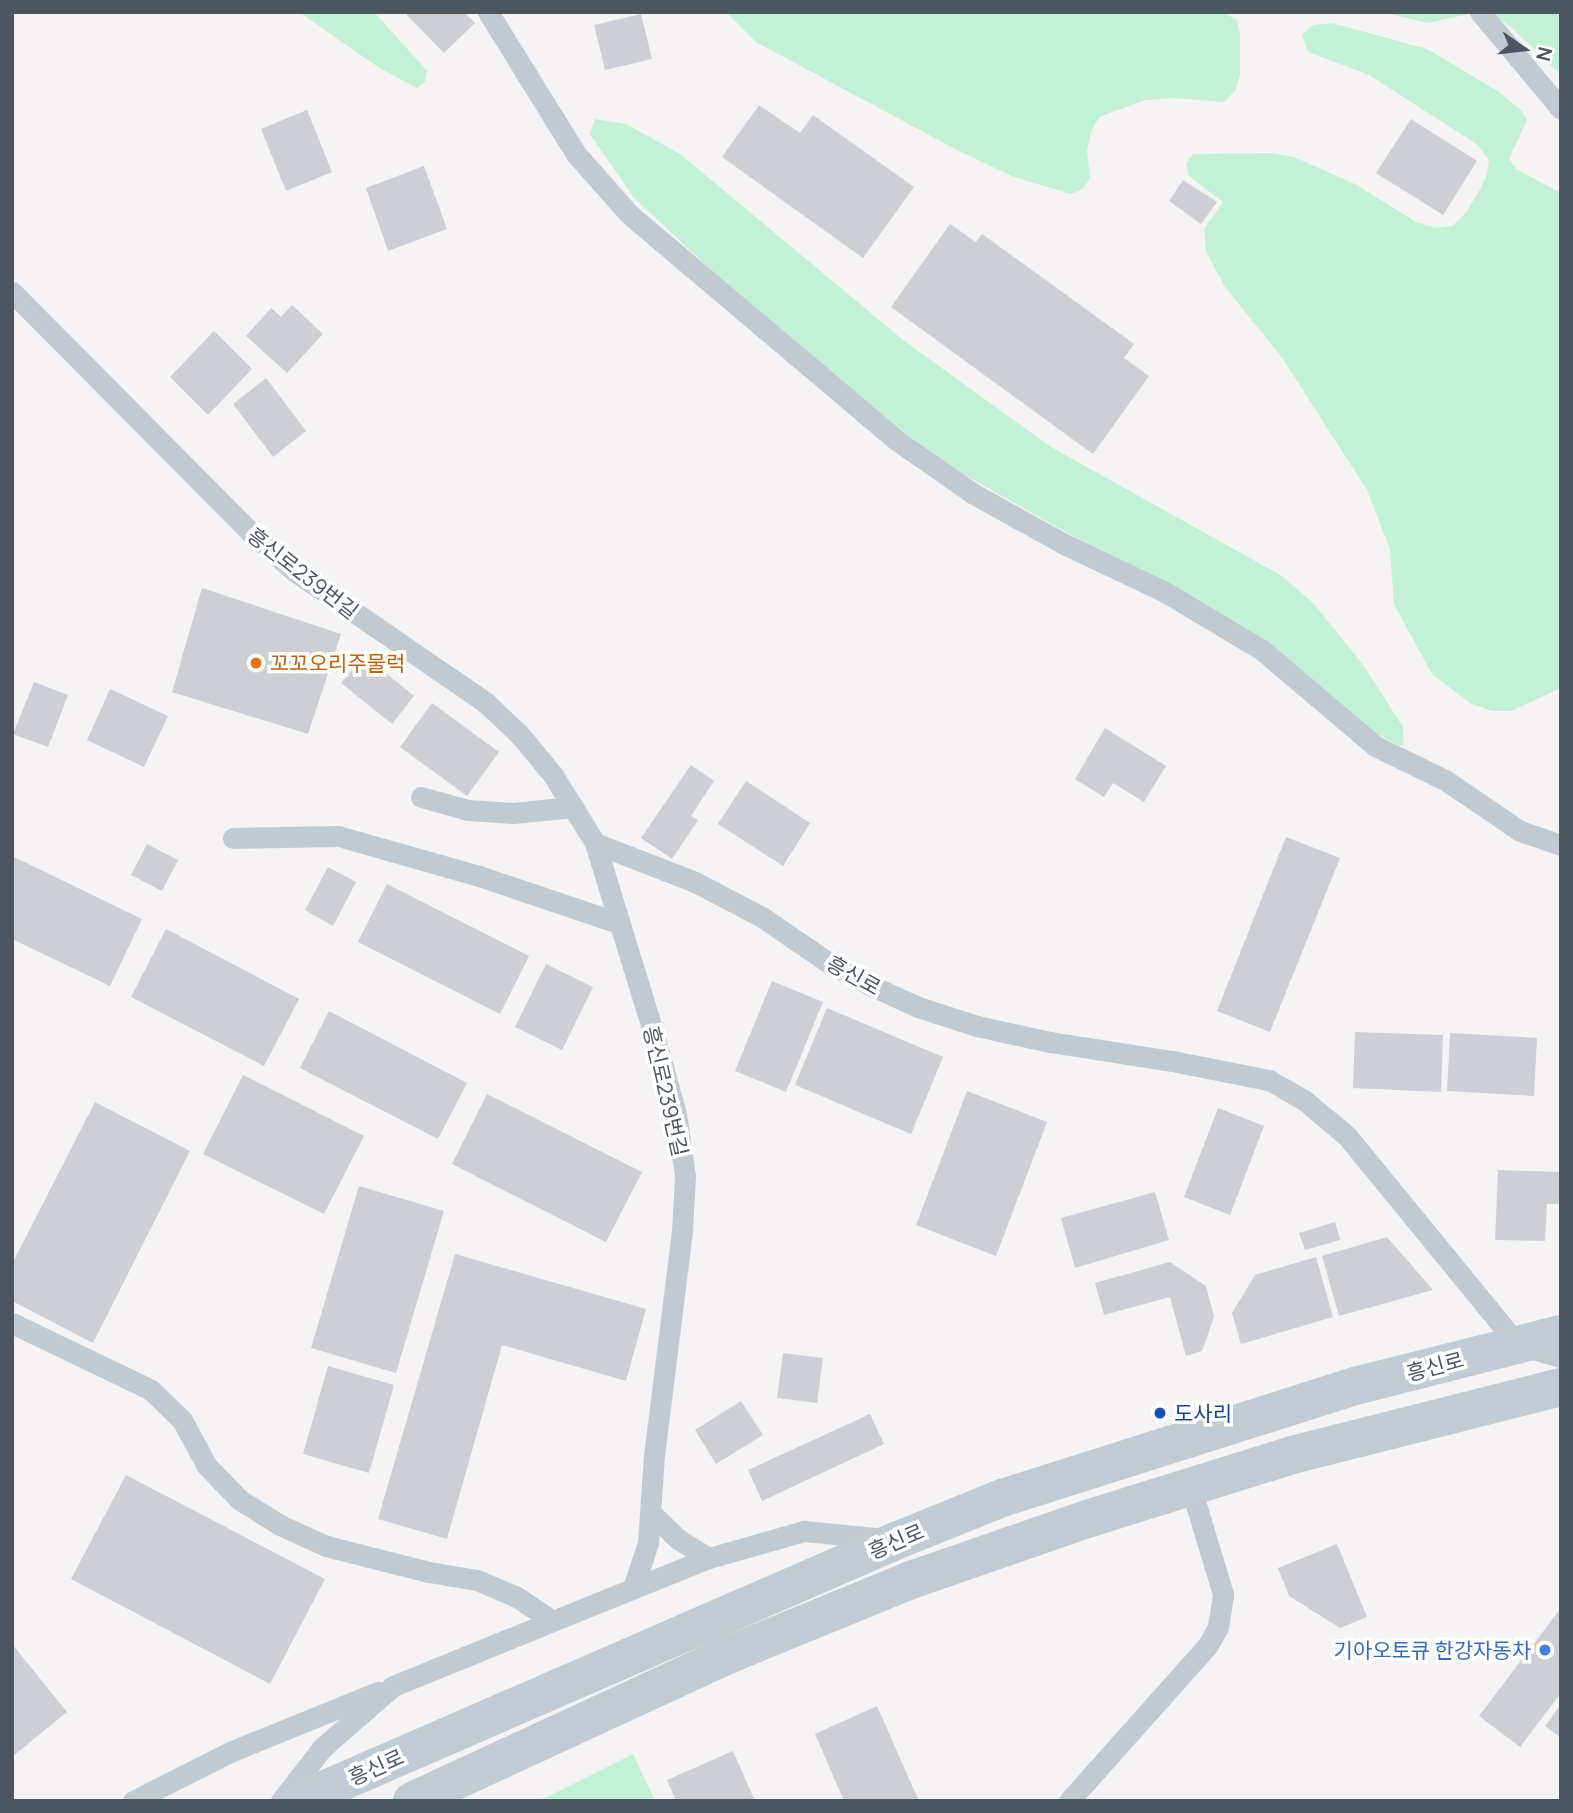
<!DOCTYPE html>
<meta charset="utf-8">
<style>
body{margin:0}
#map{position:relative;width:1573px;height:1813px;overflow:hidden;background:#f5f3f3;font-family:Manrope,"Noto Sans KR",sans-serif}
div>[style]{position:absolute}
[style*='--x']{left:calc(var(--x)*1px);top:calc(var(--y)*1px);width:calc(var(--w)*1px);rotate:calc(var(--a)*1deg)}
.green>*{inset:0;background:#c3f1d5}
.building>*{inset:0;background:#cdcfd5}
.service>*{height:21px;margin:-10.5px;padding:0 10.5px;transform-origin:10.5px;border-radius:10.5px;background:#c1cad2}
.secondary>*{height:38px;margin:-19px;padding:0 19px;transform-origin:19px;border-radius:19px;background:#c1cbd6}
.dots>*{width:19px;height:19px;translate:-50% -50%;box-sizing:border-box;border:4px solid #fff;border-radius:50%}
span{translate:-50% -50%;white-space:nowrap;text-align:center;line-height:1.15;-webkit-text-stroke:7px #fff;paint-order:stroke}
.street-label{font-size:21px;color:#4a5661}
.food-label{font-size:21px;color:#c56008}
.left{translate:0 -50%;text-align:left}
.transit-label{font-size:21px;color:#164399}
.shop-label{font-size:21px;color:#366cbe}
.right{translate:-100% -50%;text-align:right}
.frame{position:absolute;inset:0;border:14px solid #4a5661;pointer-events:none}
.north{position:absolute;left:1489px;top:14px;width:70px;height:70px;-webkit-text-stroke:5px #fff;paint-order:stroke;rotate:104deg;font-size:19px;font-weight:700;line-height:28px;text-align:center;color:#4a5661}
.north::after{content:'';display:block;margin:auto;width:24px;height:32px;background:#4a5661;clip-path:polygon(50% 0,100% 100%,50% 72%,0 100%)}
</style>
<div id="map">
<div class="green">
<i style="clip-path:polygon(299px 12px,374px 12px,427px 71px,425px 82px,417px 88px,378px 67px)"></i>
<i style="clip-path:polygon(726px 12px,1222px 12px,1237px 20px,1240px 33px,1240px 75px,1235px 91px,1224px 102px,1175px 98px,1145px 100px,1099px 117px,1091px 132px,1087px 150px,1090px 177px,1083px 189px,1071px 194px,1014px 177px,959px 151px,756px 42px)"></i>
<i style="clip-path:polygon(1383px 12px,1561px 12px,1561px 75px,1511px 27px,1498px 18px,1469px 14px,1427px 23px)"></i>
<i style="clip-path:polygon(1332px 23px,1427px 49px,1499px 92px,1521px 110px,1527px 120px,1509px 159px,1516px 169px,1561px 193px,1561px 688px,1511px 711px,1492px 711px,1470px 703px,1432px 674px,1394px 604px,1390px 549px,1367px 490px,1283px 359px,1225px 287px,1206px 251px,1204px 229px,1223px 202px,1189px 176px,1186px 164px,1193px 154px,1269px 153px,1294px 157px,1355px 184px,1416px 222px,1436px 228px,1452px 226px,1466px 213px,1480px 189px,1487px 175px,1489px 161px,1478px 145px,1369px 75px,1308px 52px,1302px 35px,1313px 25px)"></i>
<i style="clip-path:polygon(595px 119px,626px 124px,680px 154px,903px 340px,1051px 447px,1282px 576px,1314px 604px,1364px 666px,1403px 727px,1404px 744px,1399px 746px,1365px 728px,1106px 555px,960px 472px,900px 429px,747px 303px,634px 198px,590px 134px)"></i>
<i style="clip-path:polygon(633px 1754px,655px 1801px,539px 1801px)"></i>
</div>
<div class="building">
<i style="clip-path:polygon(404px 12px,464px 12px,475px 23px,444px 53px)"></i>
<i style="clip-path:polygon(641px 14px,652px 59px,605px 70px,594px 25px)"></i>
<i style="clip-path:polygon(759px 105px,800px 133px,813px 115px,914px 187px,863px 258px,722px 157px)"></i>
<i style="clip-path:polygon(307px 110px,332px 172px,286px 191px,261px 129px)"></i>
<i style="clip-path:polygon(1411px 119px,1477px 161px,1443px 215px,1376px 173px)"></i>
<i style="clip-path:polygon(424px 166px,447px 229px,388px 251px,366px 188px)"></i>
<i style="clip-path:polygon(1183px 180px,1217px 202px,1201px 224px,1169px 201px)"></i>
<i style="clip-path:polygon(950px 224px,976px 242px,982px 234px,1134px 344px,1124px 358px,1149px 376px,1093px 454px,891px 307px)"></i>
<i style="clip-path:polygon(292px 305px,323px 334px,287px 373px,246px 336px,271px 308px,281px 317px)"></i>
<i style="clip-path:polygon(214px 331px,252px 369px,208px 415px,170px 377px)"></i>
<i style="clip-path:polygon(266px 378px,306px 431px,273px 457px,233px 404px)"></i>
<i style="clip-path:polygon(202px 588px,341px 634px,308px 734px,172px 692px)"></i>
<i style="clip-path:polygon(364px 655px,414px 696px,392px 724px,341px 683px)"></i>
<i style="clip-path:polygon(34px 682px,68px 695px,48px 747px,13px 734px)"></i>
<i style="clip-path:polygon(110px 689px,168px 716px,144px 767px,87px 740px)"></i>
<i style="clip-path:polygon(432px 703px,499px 752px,467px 796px,400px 747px)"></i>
<i style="clip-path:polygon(1105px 728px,1166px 766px,1144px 802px,1113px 783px,1104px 797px,1075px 779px)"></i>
<i style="clip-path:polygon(691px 765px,714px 781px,691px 816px,698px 820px,672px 859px,641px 838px)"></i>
<i style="clip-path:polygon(746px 781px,810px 823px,783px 866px,718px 824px)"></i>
<i style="clip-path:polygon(1286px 837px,1340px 858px,1270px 1032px,1217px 1011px)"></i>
<i style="clip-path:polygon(147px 844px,178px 860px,162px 891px,131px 875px)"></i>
<i style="clip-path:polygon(12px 856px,142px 919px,110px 986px,12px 939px)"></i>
<i style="clip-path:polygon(328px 867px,356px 882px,333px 926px,305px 910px)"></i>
<i style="clip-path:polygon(387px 884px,529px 956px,500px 1014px,358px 942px)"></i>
<i style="clip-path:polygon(166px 929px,299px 999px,264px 1066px,131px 997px)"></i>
<i style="clip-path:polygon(546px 964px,593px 987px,562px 1050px,515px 1027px)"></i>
<i style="clip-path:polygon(772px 981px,823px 1002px,786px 1092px,735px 1071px)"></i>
<i style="clip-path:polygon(827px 1008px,943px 1057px,911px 1134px,795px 1085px)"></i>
<i style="clip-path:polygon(329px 1011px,467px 1083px,438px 1139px,300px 1068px)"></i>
<i style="clip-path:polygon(1355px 1032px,1443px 1035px,1441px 1092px,1353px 1088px)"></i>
<i style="clip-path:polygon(1450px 1033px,1537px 1038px,1534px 1096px,1447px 1091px)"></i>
<i style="clip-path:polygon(243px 1075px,364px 1136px,324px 1214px,203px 1154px)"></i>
<i style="clip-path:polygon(967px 1091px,1047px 1122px,996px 1256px,916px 1225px)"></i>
<i style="clip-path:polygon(487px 1094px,642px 1172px,606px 1242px,452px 1164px)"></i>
<i style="clip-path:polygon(95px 1102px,190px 1151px,93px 1343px,12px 1301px,12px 1264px)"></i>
<i style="clip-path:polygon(1218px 1108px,1264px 1126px,1230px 1215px,1184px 1197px)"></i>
<i style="clip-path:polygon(1498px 1170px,1561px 1172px,1561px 1204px,1547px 1204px,1545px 1241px,1495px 1240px)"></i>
<i style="clip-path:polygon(359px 1186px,444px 1211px,396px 1373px,311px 1348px)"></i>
<i style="clip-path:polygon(1155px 1192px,1169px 1240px,1075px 1268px,1061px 1218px)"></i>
<i style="clip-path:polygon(1335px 1222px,1340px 1240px,1305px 1250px,1299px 1233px)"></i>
<i style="clip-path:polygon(1387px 1237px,1433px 1290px,1339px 1316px,1322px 1256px)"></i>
<i style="clip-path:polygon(455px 1254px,646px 1309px,626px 1381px,502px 1345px,447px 1539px,378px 1519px)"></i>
<i style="clip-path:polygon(1316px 1257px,1333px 1317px,1241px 1344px,1232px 1313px,1255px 1275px)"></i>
<i style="clip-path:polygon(1170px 1262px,1206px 1286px,1214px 1317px,1202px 1351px,1186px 1356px,1170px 1297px,1104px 1315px,1095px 1283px)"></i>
<i style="clip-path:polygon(783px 1353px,823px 1358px,817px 1403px,777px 1398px)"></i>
<i style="clip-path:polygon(328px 1366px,394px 1385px,369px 1473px,303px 1454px)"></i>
<i style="clip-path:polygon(741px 1401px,763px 1435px,716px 1464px,695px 1430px)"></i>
<i style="clip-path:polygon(870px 1414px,884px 1444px,762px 1501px,748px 1470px)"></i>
<i style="clip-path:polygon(126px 1475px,325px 1579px,270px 1684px,71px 1579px)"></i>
<i style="clip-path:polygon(1337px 1544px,1367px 1617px,1340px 1628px,1289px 1596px,1278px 1568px)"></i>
<i style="clip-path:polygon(1561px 1608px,1561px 1693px,1520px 1747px,1479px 1716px)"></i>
<i style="clip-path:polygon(12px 1644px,67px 1712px,12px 1757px)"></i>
<i style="clip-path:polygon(1561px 1704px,1561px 1738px,1545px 1726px)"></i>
<i style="clip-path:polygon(877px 1706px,919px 1801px,844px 1801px,815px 1734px)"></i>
<i style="clip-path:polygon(733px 1751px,755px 1801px,676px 1801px,667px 1780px)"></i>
</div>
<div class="service">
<i style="--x:488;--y:12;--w:167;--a:58.2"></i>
<i style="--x:576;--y:154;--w:80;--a:48.5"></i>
<i style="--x:629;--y:214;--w:348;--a:40.2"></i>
<i style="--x:895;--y:439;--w:94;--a:35"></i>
<i style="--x:972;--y:493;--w:105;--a:29"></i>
<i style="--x:1064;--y:544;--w:112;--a:25.4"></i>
<i style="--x:1165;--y:592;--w:113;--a:30.9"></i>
<i style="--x:1262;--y:650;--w:148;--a:40.3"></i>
<i style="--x:1375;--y:746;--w:78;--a:25.9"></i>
<i style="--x:1445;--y:780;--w:91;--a:34.2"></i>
<i style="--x:1520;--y:831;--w:43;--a:18.9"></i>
<i style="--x:1480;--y:12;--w:126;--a:50.1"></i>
<i style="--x:12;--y:292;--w:335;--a:45.2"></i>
<i style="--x:248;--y:530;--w:60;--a:41.6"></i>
<i style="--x:293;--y:570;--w:233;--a:34.5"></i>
<i style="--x:485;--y:702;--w:48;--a:43.3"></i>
<i style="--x:520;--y:735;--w:52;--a:50.5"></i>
<i style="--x:553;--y:775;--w:80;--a:58.3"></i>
<i style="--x:595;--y:843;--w:197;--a:72.9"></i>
<i style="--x:653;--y:1031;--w:86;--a:74.5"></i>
<i style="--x:676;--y:1114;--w:63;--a:81.7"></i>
<i style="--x:685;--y:1176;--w:55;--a:93.1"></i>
<i style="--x:682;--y:1231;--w:226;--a:97.1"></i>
<i style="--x:654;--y:1455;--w:88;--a:93.9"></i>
<i style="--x:648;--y:1543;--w:47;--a:108.4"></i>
<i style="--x:421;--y:797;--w:49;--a:15.5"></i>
<i style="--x:468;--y:810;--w:45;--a:3.8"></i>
<i style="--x:513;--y:813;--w:60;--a:-5.7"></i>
<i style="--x:233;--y:838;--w:105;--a:-1.1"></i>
<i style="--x:338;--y:836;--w:147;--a:15.8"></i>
<i style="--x:479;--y:876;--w:148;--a:18.6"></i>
<i style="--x:595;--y:843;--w:107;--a:21.3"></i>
<i style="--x:695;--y:882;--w:76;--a:27.6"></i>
<i style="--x:762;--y:917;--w:78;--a:34.5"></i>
<i style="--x:826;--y:961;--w:52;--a:28.5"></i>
<i style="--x:872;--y:986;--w:51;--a:24.5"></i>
<i style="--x:918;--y:1007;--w:62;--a:17.9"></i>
<i style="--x:977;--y:1026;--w:75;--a:12.4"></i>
<i style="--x:1050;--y:1042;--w:129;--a:8.9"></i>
<i style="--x:1177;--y:1062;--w:94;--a:11.1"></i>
<i style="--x:1269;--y:1080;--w:40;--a:29.7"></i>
<i style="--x:1304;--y:1100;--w:56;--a:39.9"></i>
<i style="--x:1347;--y:1136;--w:269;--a:50.7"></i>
<i style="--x:1517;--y:1344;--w:46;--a:16.5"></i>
<i style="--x:12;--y:1323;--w:154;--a:25.7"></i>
<i style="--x:151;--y:1390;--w:43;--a:44.1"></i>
<i style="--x:182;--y:1420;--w:52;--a:61.5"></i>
<i style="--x:207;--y:1466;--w:47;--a:45.9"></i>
<i style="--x:240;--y:1500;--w:47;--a:32"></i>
<i style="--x:280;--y:1525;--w:51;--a:24.5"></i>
<i style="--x:326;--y:1546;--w:106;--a:14.2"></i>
<i style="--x:429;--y:1572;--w:49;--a:9.5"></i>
<i style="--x:477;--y:1580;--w:43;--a:23"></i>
<i style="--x:517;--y:1597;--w:42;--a:34.4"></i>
<i style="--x:651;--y:1513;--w:37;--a:44"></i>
<i style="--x:678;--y:1539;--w:36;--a:32"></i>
<i style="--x:133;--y:1801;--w:109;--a:-26.8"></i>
<i style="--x:230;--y:1752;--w:160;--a:-22.1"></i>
<i style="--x:281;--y:1801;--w:67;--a:-52.3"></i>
<i style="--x:322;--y:1748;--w:94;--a:-41.1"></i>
<i style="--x:393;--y:1686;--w:341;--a:-22.1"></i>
<i style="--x:709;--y:1558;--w:99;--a:-15.9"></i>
<i style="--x:804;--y:1531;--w:81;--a:5.6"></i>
<i style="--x:1069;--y:1801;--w:209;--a:-48.3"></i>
<i style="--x:1208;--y:1645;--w:21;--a:-61"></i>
<i style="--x:1218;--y:1627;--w:33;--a:-81"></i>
<i style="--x:1223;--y:1594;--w:111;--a:-106.8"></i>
</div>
<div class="secondary">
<i style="--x:298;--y:1801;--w:654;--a:-23.51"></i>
<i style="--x:898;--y:1540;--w:112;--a:-22"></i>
<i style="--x:1002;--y:1498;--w:370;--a:-17.6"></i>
<i style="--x:1355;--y:1386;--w:212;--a:-14.2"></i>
<i style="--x:412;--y:1801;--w:348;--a:-24.8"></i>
<i style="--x:728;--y:1655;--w:195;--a:-22.3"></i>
<i style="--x:908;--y:1581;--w:189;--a:-19.1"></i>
<i style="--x:1087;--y:1519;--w:219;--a:-17.3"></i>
<i style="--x:1296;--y:1454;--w:273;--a:-14.2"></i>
</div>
<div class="dots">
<i style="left:256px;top:663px;background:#e8710a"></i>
<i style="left:1160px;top:1413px;background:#1a4fb4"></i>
<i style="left:1545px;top:1650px;background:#3f7fe0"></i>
</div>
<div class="street-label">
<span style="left:303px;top:573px;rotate:38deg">흥신로239번길</span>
<span style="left:854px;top:975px;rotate:29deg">흥신로</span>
<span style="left:666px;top:1091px;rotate:77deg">흥신로239번길</span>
<span style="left:1435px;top:1366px;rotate:-15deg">흥신로</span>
<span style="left:896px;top:1541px;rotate:-23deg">흥신로</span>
<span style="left:376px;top:1767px;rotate:-24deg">흥신로</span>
</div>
<div class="food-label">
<span class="left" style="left:270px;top:663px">꼬꼬오리주물럭</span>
</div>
<div class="transit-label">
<span class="left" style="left:1174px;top:1413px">도사리</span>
</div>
<div class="shop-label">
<span class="right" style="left:1531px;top:1650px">기아오토큐 한강자동차</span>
</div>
<div class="frame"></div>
<div class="north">N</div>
</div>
